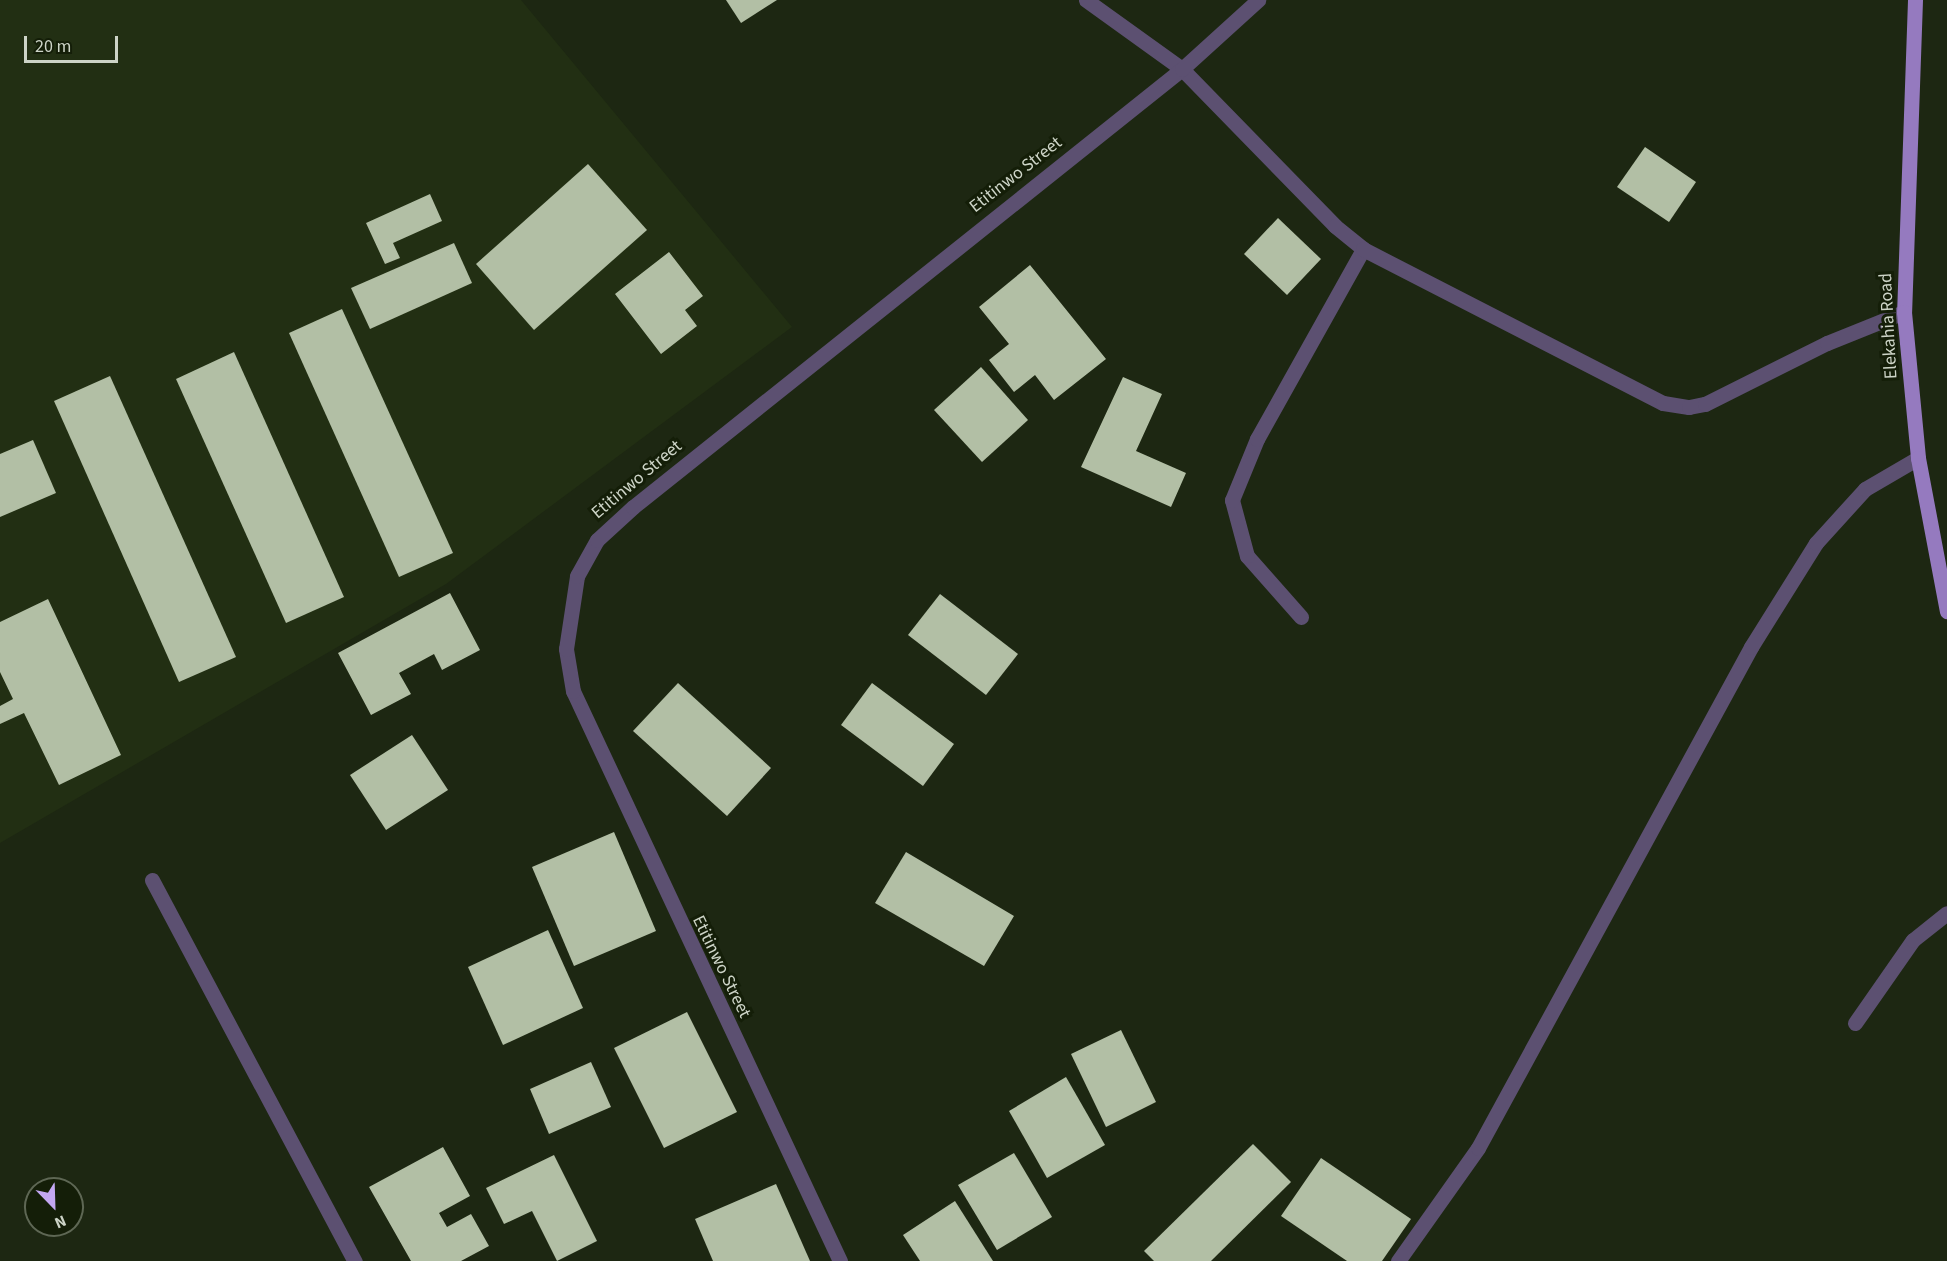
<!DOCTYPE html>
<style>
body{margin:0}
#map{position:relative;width:1947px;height:1261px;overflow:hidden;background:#1d2712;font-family:"Source Sans 3",sans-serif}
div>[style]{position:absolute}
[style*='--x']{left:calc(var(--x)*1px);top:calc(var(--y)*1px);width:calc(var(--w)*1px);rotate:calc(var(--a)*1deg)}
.built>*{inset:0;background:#222f13}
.building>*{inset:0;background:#b2bfa5}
.service>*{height:15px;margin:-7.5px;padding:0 7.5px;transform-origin:7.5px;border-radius:7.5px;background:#5c5071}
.minor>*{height:15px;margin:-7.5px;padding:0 7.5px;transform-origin:7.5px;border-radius:7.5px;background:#5c5071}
.primary>*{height:15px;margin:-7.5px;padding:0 7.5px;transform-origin:7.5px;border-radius:7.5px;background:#957abf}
span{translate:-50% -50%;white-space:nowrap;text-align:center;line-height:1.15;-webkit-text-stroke:6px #141e08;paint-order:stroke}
.street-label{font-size:18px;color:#cdd4c7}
.north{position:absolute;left:24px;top:1177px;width:60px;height:60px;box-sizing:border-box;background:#141e08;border:2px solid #5e6754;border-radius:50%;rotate:157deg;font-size:16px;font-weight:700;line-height:24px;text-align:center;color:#cdd4c7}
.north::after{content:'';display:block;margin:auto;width:21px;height:27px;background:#c3a7f2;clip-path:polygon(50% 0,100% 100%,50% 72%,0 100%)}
.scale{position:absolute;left:24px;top:36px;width:94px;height:27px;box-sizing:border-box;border:3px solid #cdd4c7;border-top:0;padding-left:8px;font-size:18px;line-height:21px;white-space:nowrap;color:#cdd4c7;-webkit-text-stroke:4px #141e08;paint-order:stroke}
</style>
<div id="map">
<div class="built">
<i style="clip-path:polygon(0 0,521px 0,792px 327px,446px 584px,0 843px)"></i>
</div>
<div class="building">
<i style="clip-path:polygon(726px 0,777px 0,741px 23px)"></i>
<i style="clip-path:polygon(1645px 147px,1696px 182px,1669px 222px,1617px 187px)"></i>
<i style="clip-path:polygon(588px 164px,647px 230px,534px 330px,476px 264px)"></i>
<i style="clip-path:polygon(430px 194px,442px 221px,393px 243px,400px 258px,385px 264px,366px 223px)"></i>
<i style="clip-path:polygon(1278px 218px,1321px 259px,1287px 295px,1244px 254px)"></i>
<i style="clip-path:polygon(454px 243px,472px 283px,370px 329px,351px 288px)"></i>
<i style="clip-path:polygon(669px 252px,703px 296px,685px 310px,697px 326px,661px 354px,615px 294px)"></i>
<i style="clip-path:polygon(1030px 265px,1106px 359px,1054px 400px,1035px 375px,1014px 392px,989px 360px,1009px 344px,979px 307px)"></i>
<i style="clip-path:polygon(342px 309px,453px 553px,399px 577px,289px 333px)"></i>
<i style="clip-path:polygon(234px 352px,344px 597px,286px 623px,176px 379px)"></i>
<i style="clip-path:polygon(981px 367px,1028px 420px,982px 462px,934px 410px)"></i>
<i style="clip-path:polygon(110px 376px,236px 657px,179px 682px,54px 401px)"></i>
<i style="clip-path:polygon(1123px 377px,1162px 394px,1136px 451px,1186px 473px,1171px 507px,1081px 467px)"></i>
<i style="clip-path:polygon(33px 440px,56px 493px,0 517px,0 454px)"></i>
<i style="clip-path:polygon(450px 593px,480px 650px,442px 670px,434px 654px,399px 673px,411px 694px,371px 715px,338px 653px)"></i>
<i style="clip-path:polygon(940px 594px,1018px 654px,986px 695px,908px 635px)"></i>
<i style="clip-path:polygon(48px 599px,121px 755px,59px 785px,24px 713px,0 724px,0 706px,13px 699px,0 672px,0 622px)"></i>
<i style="clip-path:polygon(678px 683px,771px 768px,727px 816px,633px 731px)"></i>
<i style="clip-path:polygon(872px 683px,954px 744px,923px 786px,841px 725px)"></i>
<i style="clip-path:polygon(412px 735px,448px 790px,386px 830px,350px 775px)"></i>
<i style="clip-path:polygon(614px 832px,656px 931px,574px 966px,532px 867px)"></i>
<i style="clip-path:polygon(906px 852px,1014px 916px,984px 966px,875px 903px)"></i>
<i style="clip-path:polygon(548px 930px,583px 1008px,503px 1045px,468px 967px)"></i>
<i style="clip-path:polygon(687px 1012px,737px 1112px,664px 1148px,614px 1048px)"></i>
<i style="clip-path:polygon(1121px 1030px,1156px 1102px,1106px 1127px,1071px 1054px)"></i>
<i style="clip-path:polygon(591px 1062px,611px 1107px,549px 1134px,530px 1089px)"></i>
<i style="clip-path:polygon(1066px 1077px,1105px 1145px,1047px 1178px,1009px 1111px)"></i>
<i style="clip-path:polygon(1253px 1144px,1291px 1182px,1211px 1261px,1154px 1261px,1144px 1251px)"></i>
<i style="clip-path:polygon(443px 1147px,470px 1196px,439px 1213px,447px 1227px,471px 1214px,489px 1246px,461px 1261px,411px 1261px,369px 1187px)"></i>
<i style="clip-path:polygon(1014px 1153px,1052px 1217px,997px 1250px,958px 1185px)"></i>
<i style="clip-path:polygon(554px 1155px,597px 1241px,557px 1261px,532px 1211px,504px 1224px,486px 1188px)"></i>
<i style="clip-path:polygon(1321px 1158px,1411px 1219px,1382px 1261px,1347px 1261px,1281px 1216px)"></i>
<i style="clip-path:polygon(776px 1184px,810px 1261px,713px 1261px,695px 1219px)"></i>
<i style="clip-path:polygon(955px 1201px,993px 1261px,920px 1261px,903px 1235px)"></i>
</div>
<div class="service">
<i style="--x:1301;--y:617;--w:81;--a:-131.5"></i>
<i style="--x:1247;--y:556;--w:58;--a:-105"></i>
<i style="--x:1232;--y:500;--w:66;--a:-67.7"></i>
<i style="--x:1257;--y:439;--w:218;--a:-60.8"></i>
<i style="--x:1855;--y:1023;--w:101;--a:-55.1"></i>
<i style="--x:1913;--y:940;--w:43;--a:-38.5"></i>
</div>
<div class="minor">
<i style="--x:1086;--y:0;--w:118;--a:35.7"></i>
<i style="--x:1182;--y:69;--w:219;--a:45.7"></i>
<i style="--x:1335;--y:226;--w:36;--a:39"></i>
<i style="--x:1363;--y:249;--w:337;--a:27.2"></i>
<i style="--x:1663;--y:403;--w:26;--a:9"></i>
<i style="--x:1689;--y:407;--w:16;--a:-11"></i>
<i style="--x:1705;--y:404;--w:136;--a:-26.6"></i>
<i style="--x:1827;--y:343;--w:83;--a:-21.9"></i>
<i style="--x:152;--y:880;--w:432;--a:62"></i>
<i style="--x:840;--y:1261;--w:629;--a:-115.1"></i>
<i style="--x:573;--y:691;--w:43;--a:-99.5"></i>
<i style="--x:566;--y:649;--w:74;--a:-81.4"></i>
<i style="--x:577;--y:576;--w:41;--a:-60.9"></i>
<i style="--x:597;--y:540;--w:49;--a:-42.5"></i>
<i style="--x:633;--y:507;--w:702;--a:-38.58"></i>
<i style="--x:1182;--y:69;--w:103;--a:-42.2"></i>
<i style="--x:1398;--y:1261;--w:138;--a:-54.7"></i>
<i style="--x:1478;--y:1148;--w:571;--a:-61.41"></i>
<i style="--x:1751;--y:647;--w:123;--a:-58"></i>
<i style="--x:1816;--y:543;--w:73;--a:-47.8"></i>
<i style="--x:1865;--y:489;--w:61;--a:-30.3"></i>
</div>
<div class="primary">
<i style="--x:1915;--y:0;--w:312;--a:92"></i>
<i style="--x:1904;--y:312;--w:147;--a:84.5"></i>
<i style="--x:1918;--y:458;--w:156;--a:79.3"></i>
</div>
<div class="street-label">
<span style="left:1016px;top:175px;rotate:-38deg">Etitinwo Street</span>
<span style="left:1889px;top:326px;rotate:-93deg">Elekahia Road</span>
<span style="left:637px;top:480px;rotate:-40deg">Etitinwo Street</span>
<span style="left:721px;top:967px;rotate:64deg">Etitinwo Street</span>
</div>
<div class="north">N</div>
<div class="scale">20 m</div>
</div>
